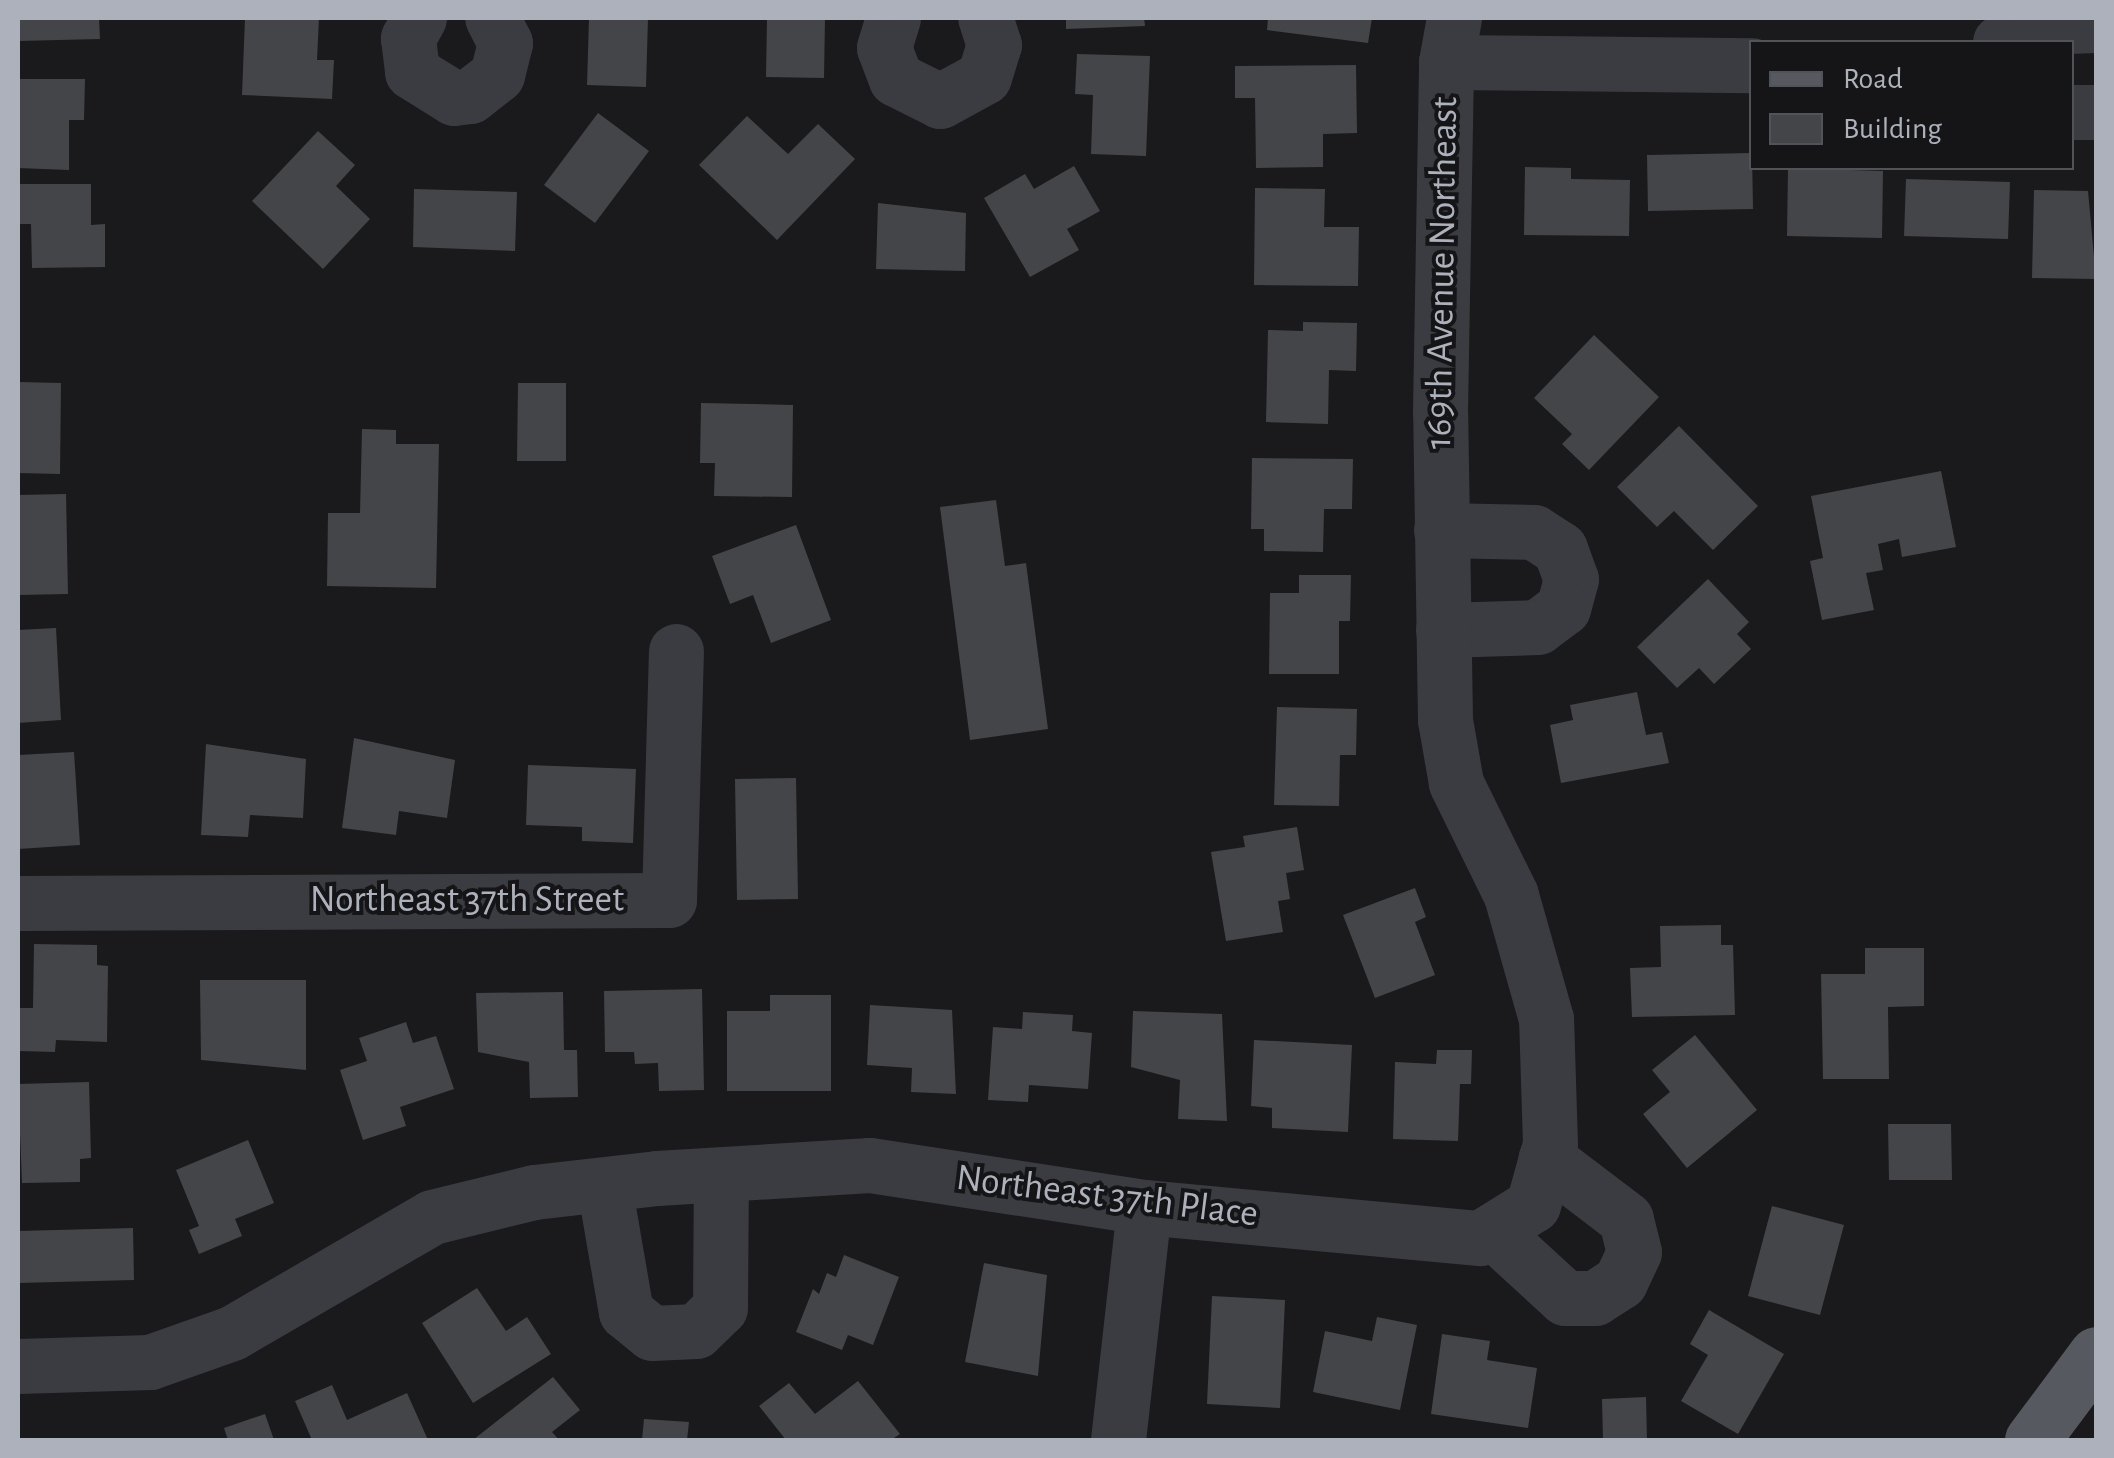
<!DOCTYPE html>
<style>
body{margin:0}
#map{position:relative;width:2114px;height:1458px;overflow:hidden;background:#1a1a1c;font-family:"Alegreya Sans",sans-serif}
div>[style]{position:absolute}
[style*='--x']{left:calc(var(--x)*1px);top:calc(var(--y)*1px);width:calc(var(--w)*1px);rotate:calc(var(--a)*1deg)}
.building>*{inset:0;background:#444549}
.minor>*{height:55px;margin:-27.5px;padding:0 27.5px;transform-origin:27.5px;border-radius:27.5px;background:#3b3c41}
.major>*{height:55px;margin:-27.5px;padding:0 27.5px;transform-origin:27.5px;border-radius:27.5px;background:#575960}
span{translate:-50% -50%;white-space:nowrap;text-align:center;line-height:1.15;-webkit-text-stroke:8px #151517;paint-order:stroke}
.street-label{font-size:38px;color:#acb1bb}
.frame{position:absolute;inset:0;border:20px solid #acb1bb;pointer-events:none}
.legend{position:absolute;left:1749px;top:40px;width:325px;height:130px;box-sizing:border-box;background:#151517;border:2px solid #515359;margin:0;padding:12px 18px;list-style:none;font-size:30px;color:#acb1bb}
.legend li{display:flex;align-items:center;gap:20px;height:50px}
.legend b{width:50px;border:2px solid #515359}
</style>
<div id="map">
<div class="building">
<i style="clip-path:polygon(18px 18px,99px 18px,100px 39px,18px 41px)"></i>
<i style="clip-path:polygon(245px 18px,319px 18px,317px 60px,334px 60px,332px 99px,242px 95px)"></i>
<i style="clip-path:polygon(589px 18px,648px 18px,646px 87px,587px 85px)"></i>
<i style="clip-path:polygon(767px 18px,825px 18px,824px 78px,766px 77px)"></i>
<i style="clip-path:polygon(1066px 18px,1144px 18px,1145px 26px,1066px 29px)"></i>
<i style="clip-path:polygon(1268px 18px,1372px 18px,1368px 43px,1267px 30px)"></i>
<i style="clip-path:polygon(1077px 54px,1150px 56px,1146px 156px,1091px 154px,1093px 95px,1075px 94px)"></i>
<i style="clip-path:polygon(1356px 65px,1357px 133px,1323px 134px,1323px 167px,1256px 168px,1255px 98px,1235px 98px,1235px 66px)"></i>
<i style="clip-path:polygon(18px 79px,85px 79px,84px 120px,69px 120px,69px 170px,18px 168px)"></i>
<i style="clip-path:polygon(598px 113px,649px 151px,595px 223px,544px 185px)"></i>
<i style="clip-path:polygon(747px 116px,788px 154px,818px 124px,855px 159px,777px 240px,699px 165px)"></i>
<i style="clip-path:polygon(318px 131px,355px 165px,336px 186px,370px 219px,323px 269px,252px 201px)"></i>
<i style="clip-path:polygon(1752px 153px,1753px 209px,1648px 211px,1647px 155px)"></i>
<i style="clip-path:polygon(1074px 166px,1100px 211px,1067px 229px,1079px 250px,1030px 277px,984px 198px,1025px 174px,1034px 189px)"></i>
<i style="clip-path:polygon(1525px 167px,1571px 168px,1571px 179px,1630px 180px,1629px 236px,1524px 235px)"></i>
<i style="clip-path:polygon(1788px 168px,1883px 171px,1882px 238px,1787px 236px)"></i>
<i style="clip-path:polygon(1906px 179px,2010px 182px,2008px 239px,1904px 236px)"></i>
<i style="clip-path:polygon(18px 184px,91px 184px,91px 225px,105px 224px,105px 267px,32px 268px,31px 224px,18px 224px)"></i>
<i style="clip-path:polygon(1255px 188px,1325px 189px,1324px 227px,1359px 227px,1358px 286px,1254px 285px)"></i>
<i style="clip-path:polygon(414px 189px,517px 192px,515px 251px,413px 247px)"></i>
<i style="clip-path:polygon(2034px 190px,2088px 191px,2096px 279px,2032px 278px)"></i>
<i style="clip-path:polygon(878px 203px,966px 213px,965px 271px,876px 269px)"></i>
<i style="clip-path:polygon(1303px 322px,1357px 323px,1356px 371px,1329px 370px,1328px 424px,1266px 422px,1268px 330px,1303px 331px)"></i>
<i style="clip-path:polygon(1594px 335px,1659px 397px,1589px 470px,1562px 444px,1572px 434px,1534px 398px)"></i>
<i style="clip-path:polygon(18px 382px,61px 383px,60px 474px,18px 473px)"></i>
<i style="clip-path:polygon(518px 383px,566px 383px,566px 461px,517px 461px)"></i>
<i style="clip-path:polygon(701px 403px,793px 405px,792px 497px,714px 496px,715px 463px,700px 463px)"></i>
<i style="clip-path:polygon(1679px 426px,1758px 506px,1713px 550px,1674px 511px,1657px 527px,1617px 487px)"></i>
<i style="clip-path:polygon(362px 429px,396px 430px,396px 444px,439px 444px,436px 588px,327px 586px,328px 513px,360px 513px)"></i>
<i style="clip-path:polygon(1252px 458px,1353px 459px,1352px 509px,1324px 509px,1323px 552px,1264px 551px,1264px 529px,1251px 529px)"></i>
<i style="clip-path:polygon(1941px 471px,1956px 547px,1902px 557px,1899px 539px,1878px 544px,1883px 570px,1866px 573px,1874px 610px,1822px 620px,1810px 561px,1823px 558px,1811px 496px)"></i>
<i style="clip-path:polygon(66px 494px,68px 594px,18px 595px,18px 495px)"></i>
<i style="clip-path:polygon(996px 500px,1005px 566px,1026px 563px,1048px 729px,970px 740px,940px 507px)"></i>
<i style="clip-path:polygon(796px 525px,831px 620px,771px 643px,753px 595px,730px 604px,712px 556px)"></i>
<i style="clip-path:polygon(1299px 575px,1351px 575px,1350px 621px,1339px 621px,1339px 674px,1269px 674px,1270px 593px,1299px 593px)"></i>
<i style="clip-path:polygon(1708px 579px,1749px 622px,1737px 634px,1751px 649px,1714px 684px,1699px 668px,1677px 688px,1637px 647px)"></i>
<i style="clip-path:polygon(56px 628px,61px 720px,18px 723px,18px 630px)"></i>
<i style="clip-path:polygon(1637px 692px,1646px 735px,1662px 732px,1669px 763px,1561px 783px,1550px 725px,1573px 720px,1570px 705px)"></i>
<i style="clip-path:polygon(1277px 707px,1357px 709px,1356px 755px,1340px 755px,1339px 806px,1274px 805px)"></i>
<i style="clip-path:polygon(354px 738px,455px 760px,447px 818px,399px 811px,396px 835px,342px 828px)"></i>
<i style="clip-path:polygon(206px 744px,306px 759px,303px 818px,250px 815px,248px 837px,201px 835px)"></i>
<i style="clip-path:polygon(74px 752px,80px 845px,18px 849px,18px 755px)"></i>
<i style="clip-path:polygon(528px 765px,636px 769px,633px 843px,582px 841px,582px 827px,526px 825px)"></i>
<i style="clip-path:polygon(796px 778px,798px 899px,737px 900px,735px 779px)"></i>
<i style="clip-path:polygon(1297px 827px,1304px 870px,1286px 873px,1290px 899px,1278px 901px,1283px 932px,1226px 941px,1211px 852px,1245px 847px,1243px 836px)"></i>
<i style="clip-path:polygon(1415px 888px,1426px 917px,1415px 922px,1435px 975px,1375px 998px,1343px 915px)"></i>
<i style="clip-path:polygon(1721px 925px,1721px 945px,1733px 945px,1735px 1015px,1632px 1017px,1630px 968px,1661px 967px,1660px 926px)"></i>
<i style="clip-path:polygon(34px 944px,97px 945px,97px 965px,108px 966px,107px 1042px,56px 1040px,55px 1052px,18px 1051px,18px 1008px,33px 1008px)"></i>
<i style="clip-path:polygon(1865px 948px,1924px 948px,1924px 1006px,1888px 1007px,1889px 1079px,1823px 1079px,1821px 974px,1865px 974px)"></i>
<i style="clip-path:polygon(200px 980px,306px 980px,306px 1070px,201px 1060px)"></i>
<i style="clip-path:polygon(702px 989px,704px 1090px,659px 1091px,658px 1063px,635px 1064px,634px 1052px,605px 1052px,604px 991px)"></i>
<i style="clip-path:polygon(563px 992px,564px 1050px,577px 1050px,578px 1097px,530px 1098px,529px 1062px,478px 1052px,476px 993px)"></i>
<i style="clip-path:polygon(770px 995px,831px 995px,831px 1091px,727px 1091px,727px 1011px,770px 1011px)"></i>
<i style="clip-path:polygon(870px 1005px,952px 1010px,956px 1094px,911px 1092px,912px 1068px,867px 1065px)"></i>
<i style="clip-path:polygon(1133px 1011px,1222px 1014px,1227px 1121px,1178px 1119px,1180px 1080px,1131px 1067px)"></i>
<i style="clip-path:polygon(1023px 1012px,1073px 1015px,1072px 1031px,1092px 1033px,1088px 1089px,1029px 1085px,1028px 1102px,988px 1100px,993px 1027px,1022px 1029px)"></i>
<i style="clip-path:polygon(406px 1022px,413px 1043px,436px 1036px,454px 1089px,400px 1107px,406px 1126px,363px 1140px,340px 1070px,367px 1061px,359px 1038px)"></i>
<i style="clip-path:polygon(1695px 1035px,1757px 1110px,1687px 1168px,1643px 1114px,1670px 1092px,1652px 1070px)"></i>
<i style="clip-path:polygon(1254px 1040px,1352px 1045px,1348px 1132px,1272px 1128px,1272px 1108px,1251px 1106px)"></i>
<i style="clip-path:polygon(1437px 1050px,1472px 1050px,1471px 1084px,1460px 1084px,1458px 1141px,1393px 1139px,1395px 1062px,1436px 1064px)"></i>
<i style="clip-path:polygon(89px 1082px,91px 1158px,80px 1159px,80px 1182px,22px 1183px,18px 1084px)"></i>
<i style="clip-path:polygon(1888px 1124px,1951px 1124px,1952px 1180px,1889px 1180px)"></i>
<i style="clip-path:polygon(248px 1140px,274px 1203px,235px 1219px,242px 1236px,199px 1254px,189px 1230px,199px 1226px,176px 1170px)"></i>
<i style="clip-path:polygon(1772px 1206px,1844px 1225px,1820px 1315px,1748px 1296px)"></i>
<i style="clip-path:polygon(133px 1228px,134px 1280px,18px 1283px,18px 1231px)"></i>
<i style="clip-path:polygon(844px 1255px,899px 1277px,873px 1345px,848px 1335px,842px 1350px,796px 1332px,813px 1289px,819px 1294px,827px 1273px,836px 1277px)"></i>
<i style="clip-path:polygon(984px 1263px,1047px 1275px,1038px 1376px,965px 1362px)"></i>
<i style="clip-path:polygon(477px 1288px,506px 1331px,527px 1317px,551px 1354px,473px 1403px,422px 1323px)"></i>
<i style="clip-path:polygon(1212px 1296px,1285px 1300px,1280px 1408px,1207px 1404px)"></i>
<i style="clip-path:polygon(1709px 1310px,1784px 1354px,1738px 1434px,1681px 1401px,1708px 1355px,1690px 1344px)"></i>
<i style="clip-path:polygon(1377px 1317px,1417px 1325px,1400px 1410px,1313px 1392px,1325px 1331px,1372px 1341px)"></i>
<i style="clip-path:polygon(1442px 1334px,1490px 1341px,1487px 1360px,1537px 1368px,1528px 1428px,1431px 1414px)"></i>
<i style="clip-path:polygon(553px 1377px,580px 1410px,552px 1432px,559px 1440px,473px 1440px)"></i>
<i style="clip-path:polygon(858px 1381px,900px 1434px,891px 1440px,786px 1440px,759px 1406px,789px 1383px,815px 1414px)"></i>
<i style="clip-path:polygon(332px 1385px,347px 1420px,407px 1393px,428px 1440px,312px 1440px,295px 1401px)"></i>
<i style="clip-path:polygon(1646px 1397px,1647px 1440px,1603px 1440px,1602px 1399px)"></i>
<i style="clip-path:polygon(265px 1414px,274px 1440px,228px 1440px,224px 1428px)"></i>
<i style="clip-path:polygon(644px 1419px,689px 1422px,687px 1440px,642px 1440px)"></i>
</div>
<div class="minor">
<i style="--x:419;--y:18;--w:23;--a:119"></i>
<i style="--x:408;--y:38;--w:34;--a:83"></i>
<i style="--x:412;--y:72;--w:49;--a:31.8"></i>
<i style="--x:454;--y:98;--w:16;--a:-7"></i>
<i style="--x:470;--y:96;--w:34;--a:-38"></i>
<i style="--x:497;--y:75;--w:33;--a:-76"></i>
<i style="--x:505;--y:43;--w:28;--a:-117"></i>
<i style="--x:893;--y:18;--w:31;--a:107"></i>
<i style="--x:884;--y:48;--w:33;--a:69"></i>
<i style="--x:896;--y:79;--w:49;--a:26.6"></i>
<i style="--x:940;--y:101;--w:50;--a:-28.6"></i>
<i style="--x:984;--y:77;--w:34;--a:-73"></i>
<i style="--x:994;--y:45;--w:28;--a:-108"></i>
<i style="--x:2000;--y:42;--w:42;--a:-21"></i>
<i style="--x:2039;--y:27;--w:57;--a:-2"></i>
<i style="--x:1446;--y:62;--w:306;--a:0.6"></i>
<i style="--x:2072;--y:112;--w:24;--a:0"></i>
<i style="--x:1441;--y:530;--w:93;--a:1.2"></i>
<i style="--x:1534;--y:532;--w:31;--a:33"></i>
<i style="--x:1560;--y:549;--w:32;--a:70"></i>
<i style="--x:1571;--y:579;--w:30;--a:105"></i>
<i style="--x:1563;--y:608;--w:31;--a:143"></i>
<i style="--x:1538;--y:627;--w:95;--a:178.2"></i>
<i style="--x:18;--y:903;--w:651;--a:-0.26"></i>
<i style="--x:669;--y:900;--w:249;--a:-88.4"></i>
<i style="--x:604;--y:1185;--w:129;--a:80.2"></i>
<i style="--x:626;--y:1312;--w:33;--a:39"></i>
<i style="--x:652;--y:1333;--w:44;--a:-2.6"></i>
<i style="--x:696;--y:1331;--w:33;--a:-44"></i>
<i style="--x:720;--y:1308;--w:132;--a:-89.6"></i>
<i style="--x:1492;--y:1231;--w:99;--a:42.5"></i>
<i style="--x:1565;--y:1298;--w:30;--a:0"></i>
<i style="--x:1595;--y:1298;--w:30;--a:-33"></i>
<i style="--x:1620;--y:1282;--w:33;--a:-65"></i>
<i style="--x:1634;--y:1252;--w:34;--a:-104"></i>
<i style="--x:1626;--y:1219;--w:101;--a:-142.7"></i>
<i style="--x:18;--y:1366;--w:132;--a:-1.7"></i>
<i style="--x:150;--y:1362;--w:87;--a:-19.5"></i>
<i style="--x:232;--y:1333;--w:231;--a:-30.1"></i>
<i style="--x:432;--y:1217;--w:105;--a:-13.8"></i>
<i style="--x:534;--y:1192;--w:124;--a:-6.5"></i>
<i style="--x:657;--y:1178;--w:213;--a:-3.5"></i>
<i style="--x:870;--y:1165;--w:277;--a:8.7"></i>
<i style="--x:1144;--y:1207;--w:337;--a:5.3"></i>
<i style="--x:1480;--y:1238;--w:62;--a:-31.9"></i>
<i style="--x:1533;--y:1205;--w:63;--a:-74.4"></i>
<i style="--x:1550;--y:1144;--w:125;--a:-91.8"></i>
<i style="--x:1546;--y:1019;--w:129;--a:-105.8"></i>
<i style="--x:1511;--y:895;--w:125;--a:-116.2"></i>
<i style="--x:1456;--y:783;--w:64;--a:-99.9"></i>
<i style="--x:1445;--y:720;--w:309;--a:-90.9"></i>
<i style="--x:1440;--y:411;--w:349;--a:-89"></i>
<i style="--x:1446;--y:62;--w:45;--a:-79.7"></i>
<i style="--x:1118;--y:1440;--w:234;--a:-83.6"></i>
</div>
<div class="major">
<i style="--x:2032;--y:1440;--w:107;--a:-53.3"></i>
</div>
<div class="street-label">
<span style="left:1443px;top:273px;rotate:-89deg">169th Avenue Northeast</span>
<span style="left:467px;top:901px">Northeast 37th Street</span>
<span style="left:1107px;top:1197px;rotate:7deg">Northeast 37th Place</span>
</div>
<div class="frame"></div>
<ul class="legend">
<li><b style="height:12px;background:#575960"></b>Road</li>
<li><b style="height:28px;background:#444549"></b>Building</li>
</ul>
</div>
